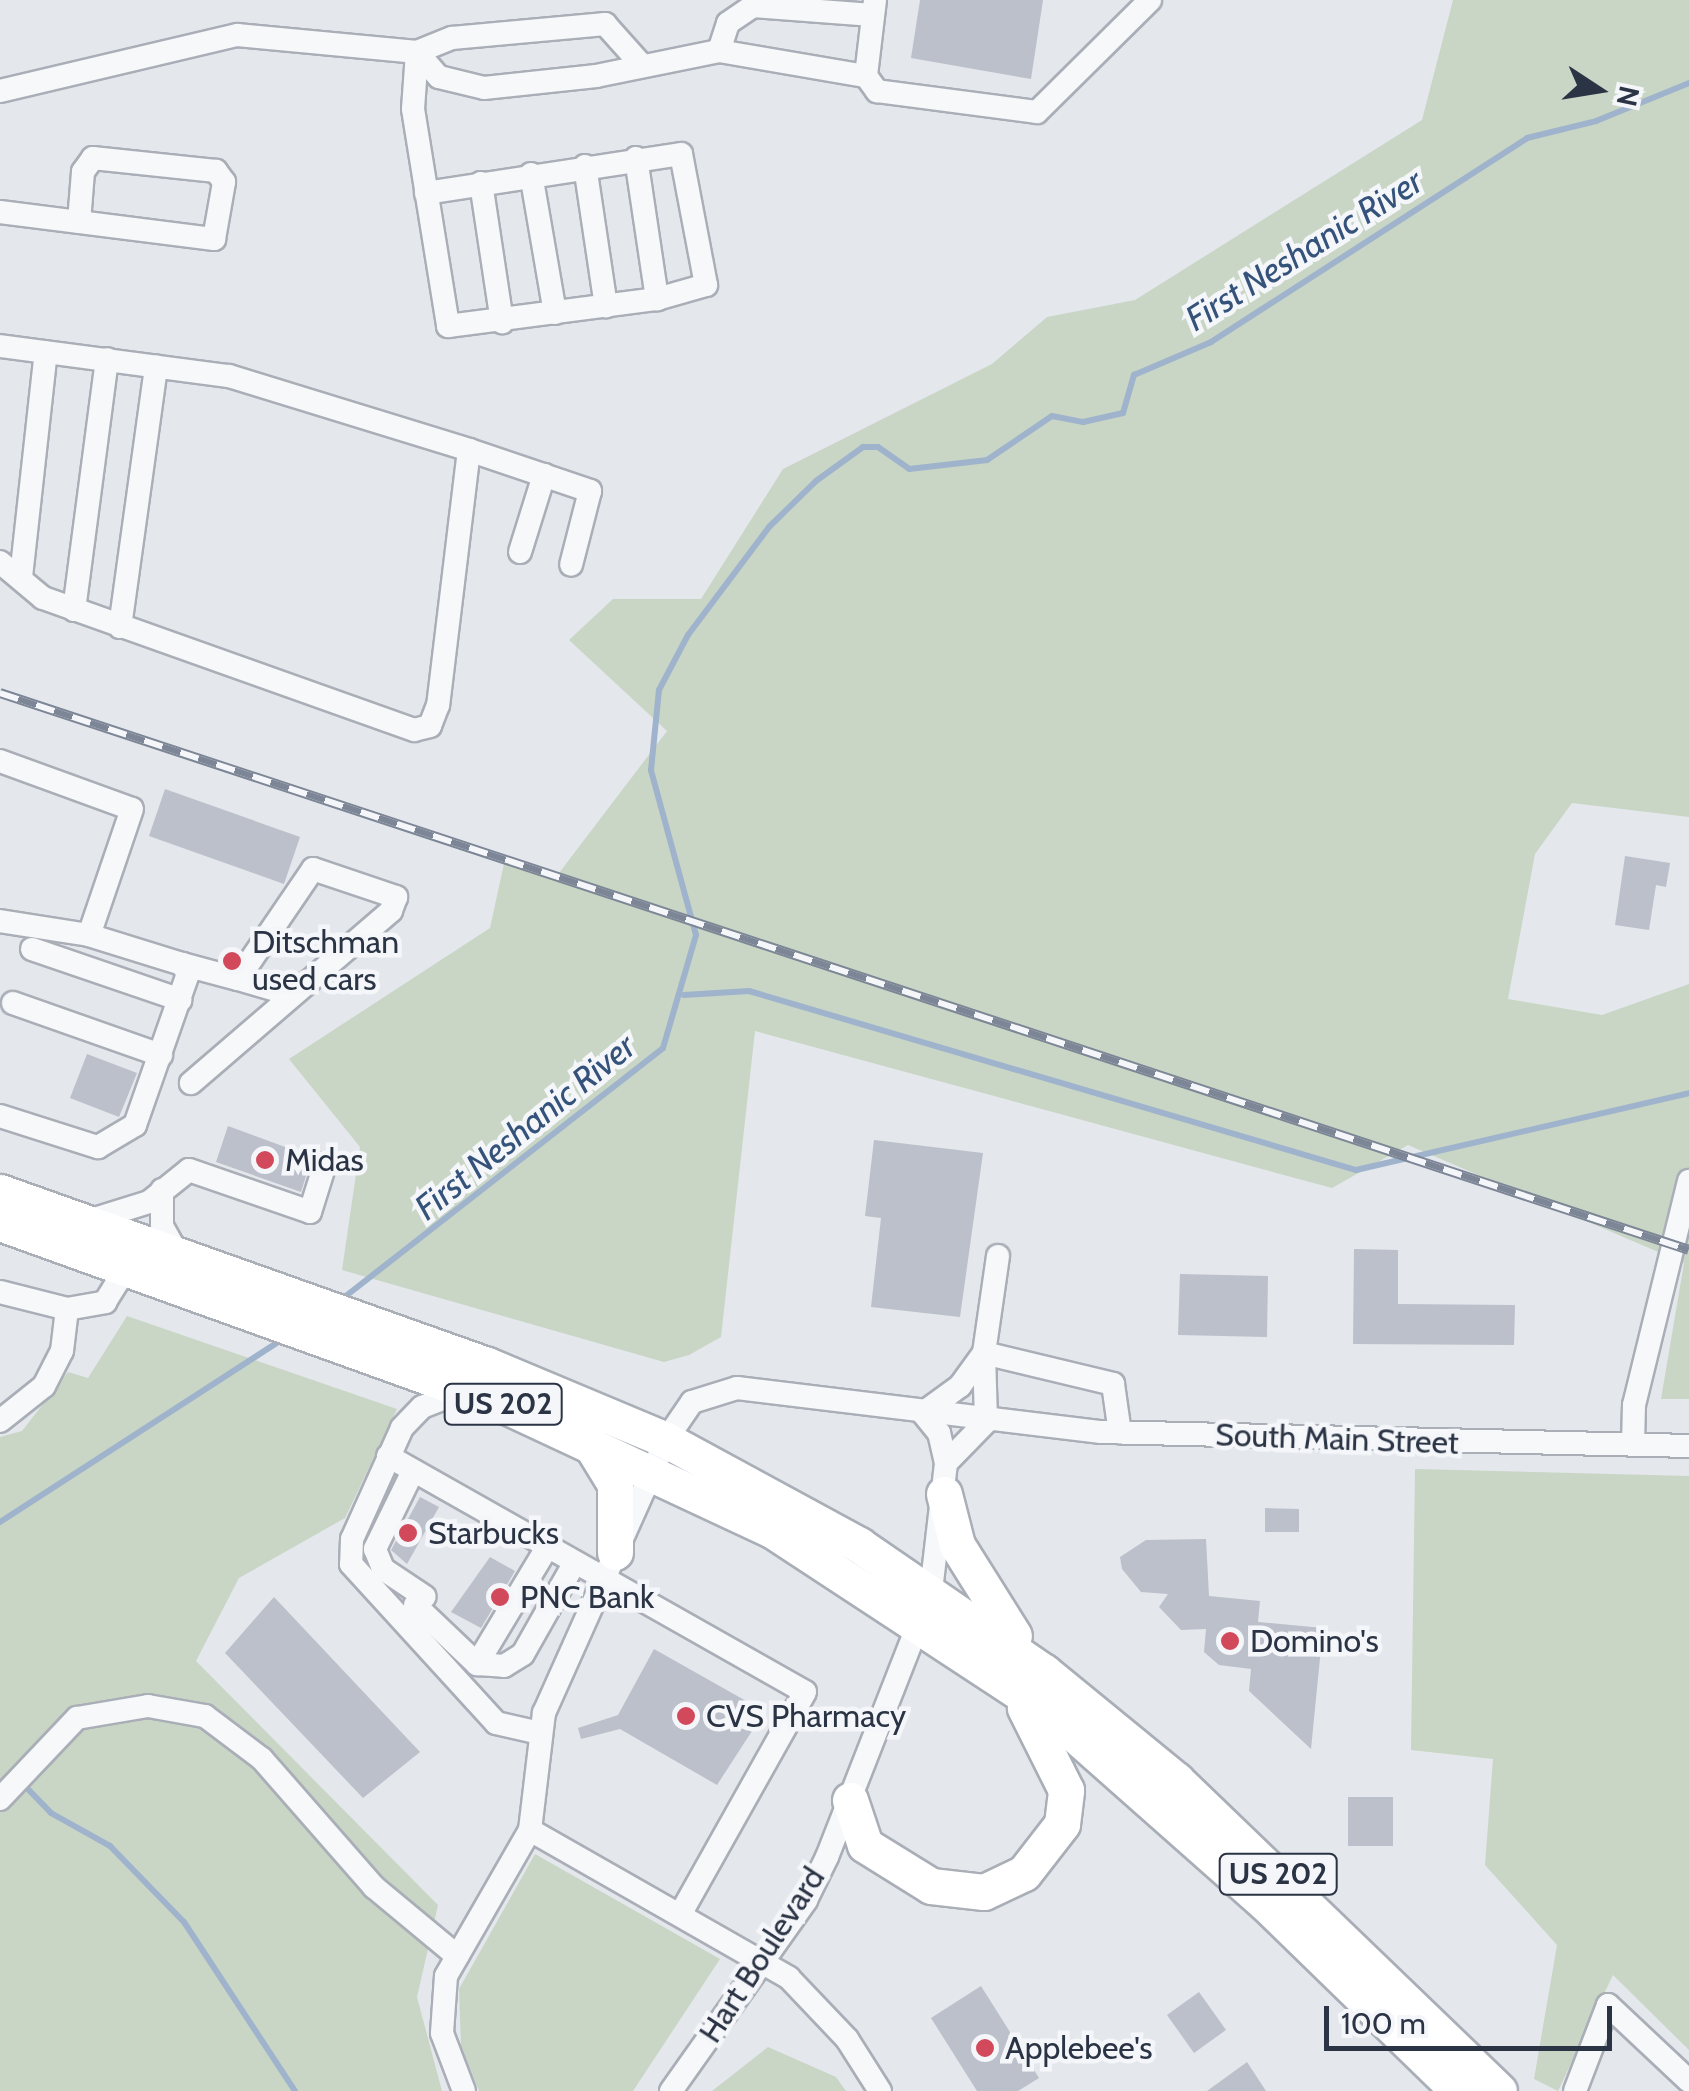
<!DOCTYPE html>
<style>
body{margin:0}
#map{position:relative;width:1689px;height:2091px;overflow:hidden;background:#e4e7ec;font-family:Cabin,sans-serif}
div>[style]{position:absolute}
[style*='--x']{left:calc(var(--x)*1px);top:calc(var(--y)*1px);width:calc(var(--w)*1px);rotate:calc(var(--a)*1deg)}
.green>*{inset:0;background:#c9d6c5}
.stream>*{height:6px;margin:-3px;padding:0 3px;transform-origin:3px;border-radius:3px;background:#9fb4cc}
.building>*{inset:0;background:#bbc0ca}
.roads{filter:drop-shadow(2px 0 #a9aeb7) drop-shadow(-2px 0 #a9aeb7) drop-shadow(0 2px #a9aeb7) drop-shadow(0 -2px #a9aeb7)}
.minor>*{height:22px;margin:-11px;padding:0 11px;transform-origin:11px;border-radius:11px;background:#f7f8fa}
.highway>*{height:35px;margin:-17.5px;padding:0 17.5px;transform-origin:17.5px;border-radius:17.5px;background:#fff}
.rail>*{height:10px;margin-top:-5px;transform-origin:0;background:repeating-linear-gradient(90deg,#f4f6f9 0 19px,#7d8696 0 38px);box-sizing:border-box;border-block:2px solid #7d8696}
.dots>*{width:28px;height:28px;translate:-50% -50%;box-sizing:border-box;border:5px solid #f4f6f9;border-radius:50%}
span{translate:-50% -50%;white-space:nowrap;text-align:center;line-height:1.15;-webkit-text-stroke:9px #f4f6f9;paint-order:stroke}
.shield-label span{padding:2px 8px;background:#f4f6f9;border:2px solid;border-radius:8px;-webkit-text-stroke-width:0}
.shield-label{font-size:30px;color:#2b3445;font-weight:700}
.poi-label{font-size:32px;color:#2b3445}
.left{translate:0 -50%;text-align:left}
.street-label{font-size:32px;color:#2b3445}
.water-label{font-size:35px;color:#34527a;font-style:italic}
.north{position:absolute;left:1549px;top:40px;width:100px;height:100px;-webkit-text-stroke:8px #f4f6f9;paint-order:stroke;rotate:102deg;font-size:28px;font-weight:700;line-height:40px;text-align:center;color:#2b3445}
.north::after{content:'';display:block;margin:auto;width:35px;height:45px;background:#2b3445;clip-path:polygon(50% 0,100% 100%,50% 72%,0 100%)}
.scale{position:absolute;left:1324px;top:2006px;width:288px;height:45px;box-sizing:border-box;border:5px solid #2b3445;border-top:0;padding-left:12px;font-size:30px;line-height:35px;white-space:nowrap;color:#2b3445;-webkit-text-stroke:8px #f4f6f9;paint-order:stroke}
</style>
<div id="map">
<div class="green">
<i style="clip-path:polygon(1453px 0,1689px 0,1689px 817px,1572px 803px,1535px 854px,1508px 999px,1602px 1015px,1689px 984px,1689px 1399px,1661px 1399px,1684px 1263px,1408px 1145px,1332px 1188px,755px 1031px,721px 1337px,689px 1355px,664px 1362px,342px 1270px,360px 1147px,289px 1059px,490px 928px,505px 859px,556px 877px,667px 731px,569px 640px,613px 599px,701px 599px,783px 469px,992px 364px,1047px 317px,1135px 300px,1422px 120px)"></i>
<i style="clip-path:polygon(127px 1316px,397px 1409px,345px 1518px,239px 1578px,196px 1661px,438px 1905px,417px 1997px,442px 2091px,0 2091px,0 1437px,22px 1431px,68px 1372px,88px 1378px)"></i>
<i style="clip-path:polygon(1415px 1469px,1689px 1476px,1689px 2050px,1613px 1975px,1558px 2091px,1534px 2079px,1557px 1945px,1485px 1865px,1493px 1759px,1411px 1750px)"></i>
<i style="clip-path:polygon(535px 1854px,720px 1959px,633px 2091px,479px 2091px,461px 2046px,459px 1989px)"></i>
<i style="clip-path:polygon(768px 2047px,836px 2077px,846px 2091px,712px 2091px)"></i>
</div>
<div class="stream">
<i style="--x:684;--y:995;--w:65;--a:-3.5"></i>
<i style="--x:749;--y:991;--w:633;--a:16.43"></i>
<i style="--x:1356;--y:1170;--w:342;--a:-13"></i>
<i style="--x:342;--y:1299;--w:407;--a:-38"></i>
<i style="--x:663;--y:1048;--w:118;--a:-73.7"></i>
<i style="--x:696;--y:935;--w:171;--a:-105.3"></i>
<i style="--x:651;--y:770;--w:80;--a:-84.3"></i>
<i style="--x:659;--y:690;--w:62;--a:-62.2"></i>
<i style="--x:688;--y:635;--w:135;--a:-53.1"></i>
<i style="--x:769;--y:527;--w:66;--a:-44.4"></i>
<i style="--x:816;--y:481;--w:58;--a:-35.9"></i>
<i style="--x:863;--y:447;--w:15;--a:0"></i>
<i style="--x:878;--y:447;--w:38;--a:35"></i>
<i style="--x:909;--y:469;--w:79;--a:-6.6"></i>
<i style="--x:987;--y:460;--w:78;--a:-34.1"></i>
<i style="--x:1052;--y:416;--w:32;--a:11"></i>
<i style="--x:1083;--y:422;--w:41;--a:-12.7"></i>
<i style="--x:1123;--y:413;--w:40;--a:-74"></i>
<i style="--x:1134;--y:375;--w:84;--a:-23.2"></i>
<i style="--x:1211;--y:342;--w:376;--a:-32.8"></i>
<i style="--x:1527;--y:138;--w:71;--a:-13.8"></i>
<i style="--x:1596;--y:121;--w:100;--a:-22.2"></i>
<i style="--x:0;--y:1522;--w:341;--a:-32.9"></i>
<i style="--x:26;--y:1787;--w:36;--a:46"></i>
<i style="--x:51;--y:1813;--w:68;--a:29.2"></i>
<i style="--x:110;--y:1846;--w:106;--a:45.8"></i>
<i style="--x:184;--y:1922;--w:202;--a:56.7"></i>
</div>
<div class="building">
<i style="clip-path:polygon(920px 0,1043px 0,1031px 79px,911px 58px)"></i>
<i style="clip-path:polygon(165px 789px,300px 837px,284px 884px,149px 836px)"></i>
<i style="clip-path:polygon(1625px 856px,1670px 863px,1666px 887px,1656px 885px,1649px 930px,1615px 925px)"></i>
<i style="clip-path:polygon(87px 1054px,137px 1073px,119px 1117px,70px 1098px)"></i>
<i style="clip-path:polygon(228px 1126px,312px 1157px,301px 1192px,216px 1162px)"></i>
<i style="clip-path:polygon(874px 1140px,983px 1153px,960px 1317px,871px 1307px,881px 1218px,865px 1216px)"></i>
<i style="clip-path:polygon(1354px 1249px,1398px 1250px,1398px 1304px,1515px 1305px,1514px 1345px,1353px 1344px)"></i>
<i style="clip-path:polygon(1180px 1274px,1268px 1276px,1267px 1337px,1178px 1335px)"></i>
<i style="clip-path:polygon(420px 1497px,439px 1507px,407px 1564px,391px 1550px)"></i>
<i style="clip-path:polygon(1265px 1508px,1299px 1509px,1299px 1532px,1265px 1532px)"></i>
<i style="clip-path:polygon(1206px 1539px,1209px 1596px,1260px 1601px,1258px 1622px,1323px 1628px,1311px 1749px,1249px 1691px,1251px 1669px,1219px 1665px,1204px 1652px,1206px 1629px,1181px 1630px,1159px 1607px,1168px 1594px,1141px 1592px,1122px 1569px,1120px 1557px,1146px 1540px)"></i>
<i style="clip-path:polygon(490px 1557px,515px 1571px,481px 1628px,451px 1612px)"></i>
<i style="clip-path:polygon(274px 1597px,420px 1752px,363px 1798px,225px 1653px)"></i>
<i style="clip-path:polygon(654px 1649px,755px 1706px,754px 1728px,717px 1785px,620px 1729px,581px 1739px,578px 1728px,618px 1715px)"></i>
<i style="clip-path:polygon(1348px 1797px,1393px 1797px,1393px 1846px,1348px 1846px)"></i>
<i style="clip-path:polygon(981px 1986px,1039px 2078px,1018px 2091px,977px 2091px,931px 2018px)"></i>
<i style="clip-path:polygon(1199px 1992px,1226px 2030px,1194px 2053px,1167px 2015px)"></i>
<i style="clip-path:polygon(1247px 2062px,1266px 2091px,1207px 2091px)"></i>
</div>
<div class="roads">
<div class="minor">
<i style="--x:875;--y:0;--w:77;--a:96.8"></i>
<i style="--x:866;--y:76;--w:19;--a:54"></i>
<i style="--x:877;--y:91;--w:161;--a:7.5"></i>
<i style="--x:1037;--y:112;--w:159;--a:-44.7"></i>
<i style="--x:719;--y:51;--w:29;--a:-72"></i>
<i style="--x:728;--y:23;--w:30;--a:-34"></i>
<i style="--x:753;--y:6;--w:120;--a:4.3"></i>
<i style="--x:417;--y:52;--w:57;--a:94"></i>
<i style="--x:413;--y:109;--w:220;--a:80.8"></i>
<i style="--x:448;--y:326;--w:211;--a:-7.4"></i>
<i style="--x:657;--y:299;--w:51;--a:-15.9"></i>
<i style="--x:706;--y:285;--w:133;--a:-100.8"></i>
<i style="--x:681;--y:154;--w:258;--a:171.3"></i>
<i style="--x:417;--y:52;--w:33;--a:49"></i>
<i style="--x:439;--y:77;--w:46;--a:13.7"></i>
<i style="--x:484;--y:88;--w:113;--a:-6.1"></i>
<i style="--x:596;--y:76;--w:126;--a:-11.5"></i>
<i style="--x:719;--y:51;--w:149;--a:9.7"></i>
<i style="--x:0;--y:91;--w:244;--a:-13.3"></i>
<i style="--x:237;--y:35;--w:181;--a:5.4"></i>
<i style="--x:417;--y:52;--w:38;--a:-22"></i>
<i style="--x:452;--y:38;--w:154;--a:-5.2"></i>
<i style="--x:605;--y:24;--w:51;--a:48.2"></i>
<i style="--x:636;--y:158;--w:143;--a:81.5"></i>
<i style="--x:585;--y:166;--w:142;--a:81.5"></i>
<i style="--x:531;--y:174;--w:141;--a:80.2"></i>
<i style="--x:481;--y:183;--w:141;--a:81.4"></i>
<i style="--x:0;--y:212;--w:216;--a:7.2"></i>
<i style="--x:214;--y:239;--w:58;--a:-80"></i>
<i style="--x:224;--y:182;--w:14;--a:-126"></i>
<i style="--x:216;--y:171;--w:124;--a:-174"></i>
<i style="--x:93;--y:158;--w:17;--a:126"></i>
<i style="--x:83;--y:172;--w:50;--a:94.6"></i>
<i style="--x:0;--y:346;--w:231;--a:7.5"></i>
<i style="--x:229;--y:376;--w:251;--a:17.1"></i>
<i style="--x:469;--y:450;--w:257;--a:96.9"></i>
<i style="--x:438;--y:705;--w:22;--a:111"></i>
<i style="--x:430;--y:726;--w:16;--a:166"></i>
<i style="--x:414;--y:730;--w:394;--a:-160.4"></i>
<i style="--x:43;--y:598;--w:56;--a:-140.1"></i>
<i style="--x:469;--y:450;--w:128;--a:18.7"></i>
<i style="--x:590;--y:491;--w:76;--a:104.4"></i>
<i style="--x:520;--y:552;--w:81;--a:-72.7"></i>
<i style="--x:21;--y:577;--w:226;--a:-83.7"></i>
<i style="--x:74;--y:610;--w:253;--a:-82.5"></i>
<i style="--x:120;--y:627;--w:263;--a:-82.1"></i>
<i style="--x:0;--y:761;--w:140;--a:20"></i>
<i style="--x:132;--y:809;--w:133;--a:108.8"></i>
<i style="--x:89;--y:935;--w:90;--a:-171.1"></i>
<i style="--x:32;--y:949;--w:157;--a:18.9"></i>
<i style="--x:182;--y:964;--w:58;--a:15"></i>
<i style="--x:238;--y:979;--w:133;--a:-55.7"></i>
<i style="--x:313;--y:869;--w:88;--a:18.6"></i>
<i style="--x:396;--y:897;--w:15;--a:110"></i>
<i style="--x:391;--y:911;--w:264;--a:139.3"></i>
<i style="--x:238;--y:979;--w:57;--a:16.2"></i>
<i style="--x:13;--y:1003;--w:157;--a:19.4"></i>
<i style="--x:0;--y:1116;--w:103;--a:17.6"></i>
<i style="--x:98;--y:1147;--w:43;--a:-30.7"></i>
<i style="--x:135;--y:1125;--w:160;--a:-70.7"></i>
<i style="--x:188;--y:974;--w:12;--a:-121"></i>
<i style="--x:182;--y:964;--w:97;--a:-162.7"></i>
<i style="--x:162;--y:1190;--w:36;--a:90"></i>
<i style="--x:162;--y:1226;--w:31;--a:61"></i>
<i style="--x:88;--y:1221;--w:64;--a:-17.3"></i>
<i style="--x:149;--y:1202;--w:51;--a:-38.7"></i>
<i style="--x:189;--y:1170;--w:128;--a:19.1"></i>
<i style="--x:310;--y:1212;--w:50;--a:-72.6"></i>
<i style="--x:998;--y:1256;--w:98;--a:98.2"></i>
<i style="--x:984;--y:1353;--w:133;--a:13.5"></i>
<i style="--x:1113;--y:1384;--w:49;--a:81.9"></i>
<i style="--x:0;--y:1292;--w:69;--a:14.2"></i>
<i style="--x:463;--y:1391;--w:44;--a:158.7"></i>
<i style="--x:422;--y:1407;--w:29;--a:134"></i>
<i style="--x:402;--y:1428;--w:122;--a:114.2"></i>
<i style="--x:352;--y:1539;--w:25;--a:92"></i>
<i style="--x:351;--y:1564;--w:215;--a:47.6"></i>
<i style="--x:496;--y:1723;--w:45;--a:12.8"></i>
<i style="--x:0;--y:1421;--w:56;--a:-38.5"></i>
<i style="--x:44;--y:1386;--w:39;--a:-63"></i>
<i style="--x:62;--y:1351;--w:42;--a:-83.2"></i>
<i style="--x:67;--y:1309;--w:39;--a:-10"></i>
<i style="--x:105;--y:1302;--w:39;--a:-58"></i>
<i style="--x:1633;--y:1445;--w:40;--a:-88.6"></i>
<i style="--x:1634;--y:1405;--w:231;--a:-76.2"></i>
<i style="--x:388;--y:1456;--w:479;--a:29.5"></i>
<i style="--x:805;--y:1692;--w:253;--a:119.3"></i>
<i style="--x:946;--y:1463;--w:57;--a:-45.7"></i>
<i style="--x:413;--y:1471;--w:87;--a:116"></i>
<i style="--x:375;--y:1549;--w:22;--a:68"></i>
<i style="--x:383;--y:1569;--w:50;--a:33.7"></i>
<i style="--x:415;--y:1605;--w:86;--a:43.6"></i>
<i style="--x:477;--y:1664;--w:27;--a:4"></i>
<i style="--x:504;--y:1666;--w:22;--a:-32"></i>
<i style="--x:523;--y:1654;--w:103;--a:-60.5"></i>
<i style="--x:477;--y:1664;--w:134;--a:-59"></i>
<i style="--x:0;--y:1799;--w:112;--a:-46.5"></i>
<i style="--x:77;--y:1718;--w:72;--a:-9.6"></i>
<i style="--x:148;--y:1706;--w:58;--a:10"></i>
<i style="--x:205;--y:1716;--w:71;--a:37"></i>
<i style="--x:262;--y:1759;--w:170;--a:48.8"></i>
<i style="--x:374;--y:1887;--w:108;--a:39.7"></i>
<i style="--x:530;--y:1830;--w:298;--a:29.7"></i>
<i style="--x:789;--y:1978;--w:84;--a:46.4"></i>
<i style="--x:847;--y:2039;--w:62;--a:57.6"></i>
<i style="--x:464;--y:2091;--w:62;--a:-110.8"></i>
<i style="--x:442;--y:2033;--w:57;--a:-86"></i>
<i style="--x:446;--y:1976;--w:168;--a:-60.1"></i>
<i style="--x:530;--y:1830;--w:118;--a:-83.2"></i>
<i style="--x:544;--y:1713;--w:299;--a:-65.9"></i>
<i style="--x:666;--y:1440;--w:46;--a:-55.6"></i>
<i style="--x:692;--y:1402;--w:47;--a:-17.3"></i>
<i style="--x:737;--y:1388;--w:367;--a:6.9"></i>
<i style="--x:1101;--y:1432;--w:588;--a:1.36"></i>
<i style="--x:671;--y:2091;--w:234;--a:-54.7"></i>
<i style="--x:806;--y:1900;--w:48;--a:-64"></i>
<i style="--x:827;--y:1857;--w:286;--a:-68.6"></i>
<i style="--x:931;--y:1591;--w:129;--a:-83.3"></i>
<i style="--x:946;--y:1463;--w:31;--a:-103"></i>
<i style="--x:939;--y:1433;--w:26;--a:-129"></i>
<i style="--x:923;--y:1413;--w:46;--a:-36.1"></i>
<i style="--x:960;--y:1386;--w:41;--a:-54"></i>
<i style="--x:984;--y:1353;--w:69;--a:88.3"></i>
<i style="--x:1575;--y:2091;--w:92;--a:-69"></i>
<i style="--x:1608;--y:2005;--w:111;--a:43.2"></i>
</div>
<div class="highway">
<i style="--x:0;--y:1192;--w:517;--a:19.56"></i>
<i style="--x:487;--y:1365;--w:194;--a:22.7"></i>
<i style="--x:666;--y:1440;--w:220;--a:28.5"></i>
<i style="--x:859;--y:1545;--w:224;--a:34.5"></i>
<i style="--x:1044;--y:1672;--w:171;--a:39.3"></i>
<i style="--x:1176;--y:1780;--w:448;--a:43.9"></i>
<i style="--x:0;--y:1223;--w:526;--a:19.78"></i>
<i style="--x:495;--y:1401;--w:306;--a:25"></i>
<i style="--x:772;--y:1530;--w:331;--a:33.3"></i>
<i style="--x:1049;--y:1712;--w:288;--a:41.5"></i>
<i style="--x:1265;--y:1903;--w:269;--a:44.2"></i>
<i style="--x:588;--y:1440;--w:52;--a:58.5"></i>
<i style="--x:615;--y:1484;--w:68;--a:90"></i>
<i style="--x:944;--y:1494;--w:53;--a:75.7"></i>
<i style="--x:957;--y:1545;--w:107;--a:57.9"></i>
<i style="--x:850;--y:1800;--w:47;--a:71.6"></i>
<i style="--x:865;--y:1845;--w:78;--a:31.8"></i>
<i style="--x:931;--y:1886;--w:53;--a:6.5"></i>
<i style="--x:984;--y:1892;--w:44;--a:-25.4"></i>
<i style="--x:1024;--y:1873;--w:62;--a:-52.2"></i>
<i style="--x:1062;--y:1824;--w:34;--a:-83"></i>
<i style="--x:1066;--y:1790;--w:92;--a:-116.6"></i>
</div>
</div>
<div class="rail">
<i style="--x:0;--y:693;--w:1778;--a:18.25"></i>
</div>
<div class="dots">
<i style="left:232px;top:961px;background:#d1495b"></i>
<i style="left:265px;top:1160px;background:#d1495b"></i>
<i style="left:408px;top:1533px;background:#d1495b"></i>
<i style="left:500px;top:1597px;background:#d1495b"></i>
<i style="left:1230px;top:1641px;background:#d1495b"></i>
<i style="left:686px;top:1716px;background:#d1495b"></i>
<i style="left:985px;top:2048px;background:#d1495b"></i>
</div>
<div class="shield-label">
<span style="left:503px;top:1404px">US 202</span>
<span style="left:1278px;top:1874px">US 202</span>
</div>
<div class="poi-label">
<span class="left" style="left:252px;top:961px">Ditschman<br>used cars</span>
<span class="left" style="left:285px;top:1160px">Midas</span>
<span class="left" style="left:428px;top:1533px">Starbucks</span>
<span class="left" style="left:520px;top:1597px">PNC Bank</span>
<span class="left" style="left:1250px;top:1641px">Domino's</span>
<span class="left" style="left:706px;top:1716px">CVS Pharmacy</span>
<span class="left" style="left:1005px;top:2048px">Applebee's</span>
</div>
<div class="street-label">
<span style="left:1337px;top:1439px;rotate:2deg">South Main Street</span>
<span style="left:762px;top:1955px;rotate:-57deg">Hart Boulevard</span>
</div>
<div class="water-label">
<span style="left:1304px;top:250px;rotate:-32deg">First Neshanic River</span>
<span style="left:525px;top:1127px;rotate:-39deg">First Neshanic River</span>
</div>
<div class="north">N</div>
<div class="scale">100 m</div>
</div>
